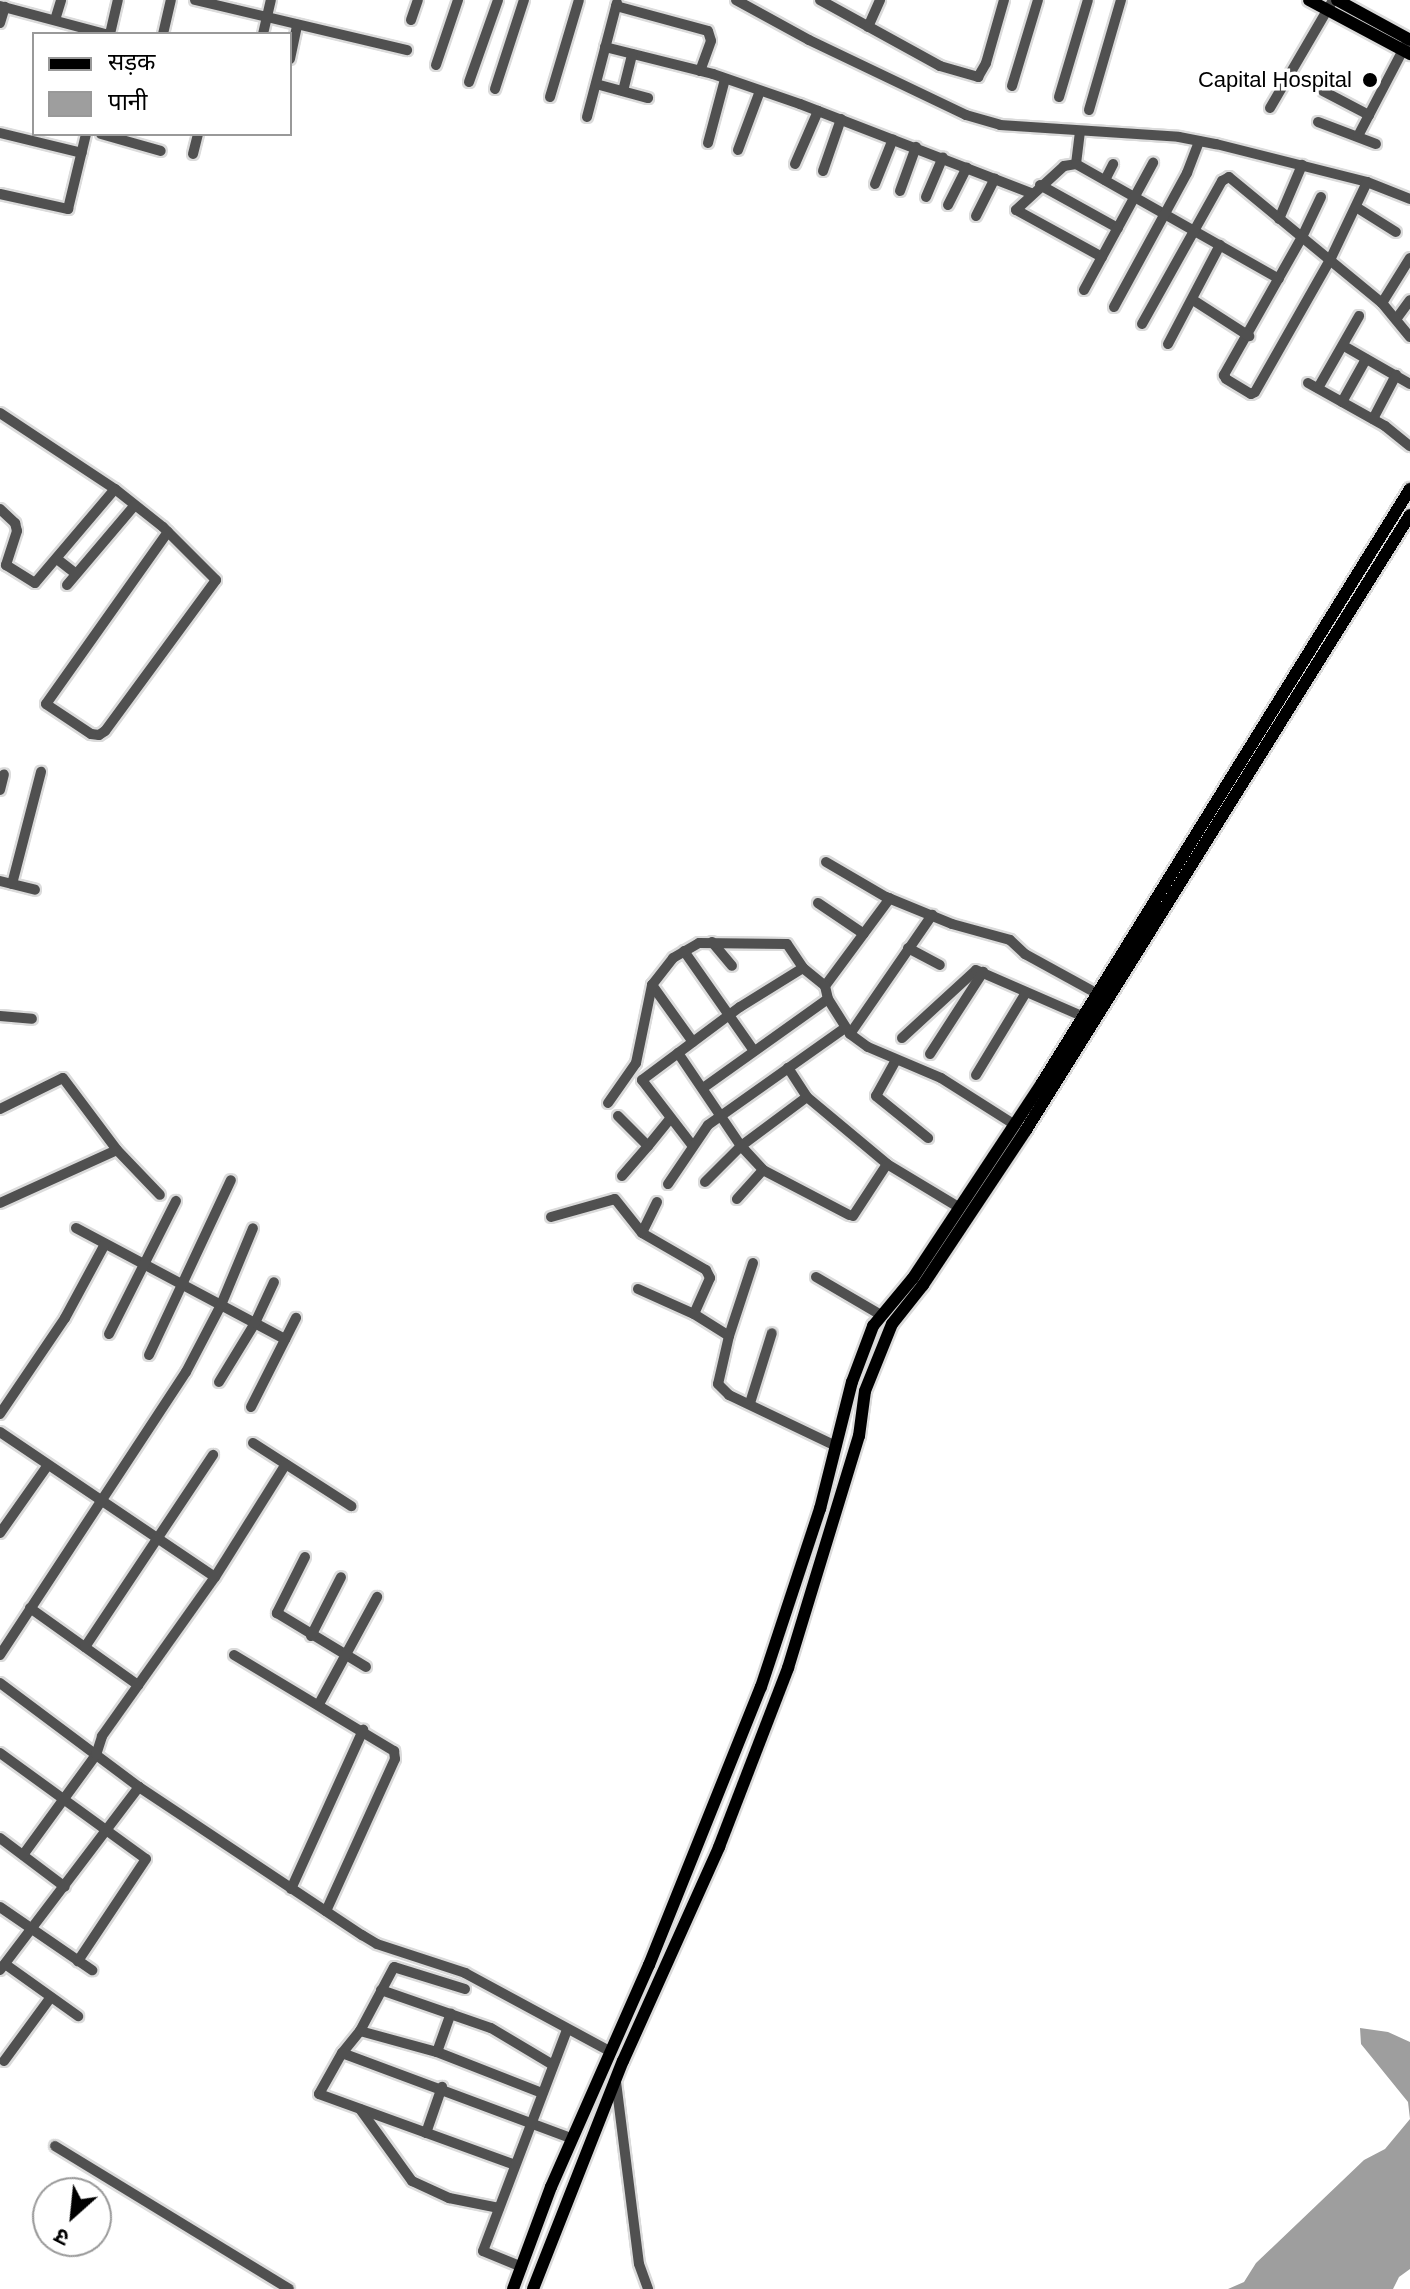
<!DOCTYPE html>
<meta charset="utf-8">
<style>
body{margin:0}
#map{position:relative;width:1410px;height:2289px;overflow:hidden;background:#fff;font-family:Helvetica,"Noto Sans Devanagari",sans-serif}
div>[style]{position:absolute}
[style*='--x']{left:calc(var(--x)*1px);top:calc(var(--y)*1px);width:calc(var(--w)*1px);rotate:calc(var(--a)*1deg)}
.water>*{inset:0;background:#9e9e9e}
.roads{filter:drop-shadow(2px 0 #dbdbdb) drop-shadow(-2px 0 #dbdbdb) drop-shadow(0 2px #dbdbdb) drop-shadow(0 -2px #dbdbdb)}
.minor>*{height:10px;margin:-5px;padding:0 5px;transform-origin:5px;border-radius:5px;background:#505050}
.major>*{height:12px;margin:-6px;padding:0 6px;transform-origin:6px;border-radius:6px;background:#000}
.dots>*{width:22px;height:22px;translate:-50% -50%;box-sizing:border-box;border:4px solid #fff;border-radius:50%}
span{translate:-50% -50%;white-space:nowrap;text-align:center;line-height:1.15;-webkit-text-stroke:7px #fff;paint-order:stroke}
.poi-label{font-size:22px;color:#000}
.right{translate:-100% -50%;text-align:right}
.legend{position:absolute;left:32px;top:32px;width:260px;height:104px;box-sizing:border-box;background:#fff;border:2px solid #999;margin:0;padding:10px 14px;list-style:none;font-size:24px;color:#000}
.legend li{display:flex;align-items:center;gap:16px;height:40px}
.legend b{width:40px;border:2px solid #999}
.north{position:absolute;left:32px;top:2177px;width:80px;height:80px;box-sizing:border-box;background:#fff;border:2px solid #999;border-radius:50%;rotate:207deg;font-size:22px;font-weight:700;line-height:32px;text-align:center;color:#000}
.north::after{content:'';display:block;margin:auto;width:28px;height:36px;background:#000;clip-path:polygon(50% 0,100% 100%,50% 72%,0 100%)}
</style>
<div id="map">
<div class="water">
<i style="clip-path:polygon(1360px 2028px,1388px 2032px,1410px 2042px,1410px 2269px,1399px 2277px,1393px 2289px,1228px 2289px,1244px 2282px,1256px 2263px,1364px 2160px,1385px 2149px,1410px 2119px,1408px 2102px,1361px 2044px)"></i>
</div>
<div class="roads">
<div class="minor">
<i style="--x:195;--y:0;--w:218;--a:13.3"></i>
<i style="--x:736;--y:0;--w:83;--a:28.7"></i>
<i style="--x:809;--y:40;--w:174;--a:25.5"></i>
<i style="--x:966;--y:115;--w:35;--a:16"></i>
<i style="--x:1000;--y:125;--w:179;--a:3.8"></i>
<i style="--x:1179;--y:137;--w:38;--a:11"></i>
<i style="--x:1216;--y:144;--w:156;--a:14.1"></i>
<i style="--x:1367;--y:182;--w:46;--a:21.6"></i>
<i style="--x:820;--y:0;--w:137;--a:28.8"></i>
<i style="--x:940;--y:66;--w:40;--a:16"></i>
<i style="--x:978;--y:77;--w:16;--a:-60"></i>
<i style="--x:986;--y:63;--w:66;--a:-74.1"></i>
<i style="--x:0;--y:6;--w:109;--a:14.9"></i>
<i style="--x:616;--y:6;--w:95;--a:15.2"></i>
<i style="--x:708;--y:31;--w:10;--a:73"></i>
<i style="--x:711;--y:41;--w:32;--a:110"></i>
<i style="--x:55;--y:20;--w:21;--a:-73"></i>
<i style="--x:411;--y:20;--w:21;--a:-71"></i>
<i style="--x:0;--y:23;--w:17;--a:-73"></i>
<i style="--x:868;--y:27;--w:30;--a:-66"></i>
<i style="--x:110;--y:34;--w:35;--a:-77"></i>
<i style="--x:163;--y:34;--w:35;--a:-77"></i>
<i style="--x:263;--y:34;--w:35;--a:-77"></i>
<i style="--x:605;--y:47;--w:111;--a:14"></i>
<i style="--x:713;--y:74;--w:92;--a:19"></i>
<i style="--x:800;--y:104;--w:248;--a:21.1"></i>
<i style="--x:290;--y:59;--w:35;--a:-78"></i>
<i style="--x:436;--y:65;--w:69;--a:-71.3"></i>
<i style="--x:469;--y:82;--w:87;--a:-70.5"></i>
<i style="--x:596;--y:84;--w:54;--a:15.1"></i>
<i style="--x:1012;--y:86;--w:90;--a:-73.2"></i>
<i style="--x:495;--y:89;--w:94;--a:-72"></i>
<i style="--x:623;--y:91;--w:38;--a:-76"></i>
<i style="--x:1323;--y:91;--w:52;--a:27.6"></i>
<i style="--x:550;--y:97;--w:101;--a:-73.4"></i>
<i style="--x:1059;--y:97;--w:101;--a:-73.4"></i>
<i style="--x:1270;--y:108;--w:125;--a:-59.7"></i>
<i style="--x:1089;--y:110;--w:115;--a:-73.8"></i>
<i style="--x:587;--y:117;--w:118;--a:-75.3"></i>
<i style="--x:1318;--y:122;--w:62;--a:20.8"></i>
<i style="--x:0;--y:133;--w:84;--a:13.7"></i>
<i style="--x:101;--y:134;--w:62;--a:15.8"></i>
<i style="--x:1358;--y:136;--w:102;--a:-62.4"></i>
<i style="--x:708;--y:143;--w:66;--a:-75.1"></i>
<i style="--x:738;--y:150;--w:63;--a:-69.6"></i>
<i style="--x:193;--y:154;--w:21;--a:-76"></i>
<i style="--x:795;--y:164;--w:58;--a:-66.5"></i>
<i style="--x:1076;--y:164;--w:32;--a:-83"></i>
<i style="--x:823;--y:171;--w:55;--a:-70.9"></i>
<i style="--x:1105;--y:180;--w:18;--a:-63"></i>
<i style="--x:875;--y:184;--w:48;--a:-68.2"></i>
<i style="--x:1040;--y:185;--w:89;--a:28.9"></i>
<i style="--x:900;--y:191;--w:47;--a:-70"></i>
<i style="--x:0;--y:194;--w:70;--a:12.4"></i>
<i style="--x:68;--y:209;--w:77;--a:-76.5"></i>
<i style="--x:926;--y:197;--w:43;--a:-67"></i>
<i style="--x:1321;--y:197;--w:44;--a:115.4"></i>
<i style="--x:1302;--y:237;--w:159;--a:119.5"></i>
<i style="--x:1224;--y:375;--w:4;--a:63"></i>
<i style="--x:1226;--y:379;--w:29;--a:31"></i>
<i style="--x:1251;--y:394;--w:4;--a:-27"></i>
<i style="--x:1255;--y:392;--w:152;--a:-60.4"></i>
<i style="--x:1330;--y:260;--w:86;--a:-64.6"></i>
<i style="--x:948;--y:205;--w:42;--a:-63.4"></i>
<i style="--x:1356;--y:207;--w:47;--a:32"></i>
<i style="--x:976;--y:216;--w:42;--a:-63.4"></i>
<i style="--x:1279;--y:219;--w:59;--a:-66.9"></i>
<i style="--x:1102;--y:257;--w:98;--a:-151.3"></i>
<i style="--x:1016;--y:210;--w:65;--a:-42.5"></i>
<i style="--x:1064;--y:166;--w:12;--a:-9"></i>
<i style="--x:1076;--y:164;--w:233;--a:29.5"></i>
<i style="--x:1084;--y:290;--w:145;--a:-61.5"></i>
<i style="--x:1193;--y:300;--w:67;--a:32.7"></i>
<i style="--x:1382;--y:303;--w:53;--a:-58.1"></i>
<i style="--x:1114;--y:307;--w:153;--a:-61.4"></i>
<i style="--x:1187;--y:173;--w:34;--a:-69"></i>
<i style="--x:1397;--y:318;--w:22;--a:-54"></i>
<i style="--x:1142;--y:324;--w:164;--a:-60.8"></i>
<i style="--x:1222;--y:181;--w:8;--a:-30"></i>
<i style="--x:1229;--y:177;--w:198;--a:39.5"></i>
<i style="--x:1382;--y:303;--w:44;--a:50.5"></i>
<i style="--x:1168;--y:344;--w:112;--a:-62.3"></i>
<i style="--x:1344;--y:346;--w:76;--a:29.9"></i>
<i style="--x:1308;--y:383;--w:88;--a:29.2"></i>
<i style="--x:1385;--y:426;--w:32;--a:39"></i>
<i style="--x:1318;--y:388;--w:83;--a:-60.3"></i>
<i style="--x:1342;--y:402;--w:49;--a:-60.8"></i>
<i style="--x:0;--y:413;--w:138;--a:33.5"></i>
<i style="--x:115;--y:489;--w:61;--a:38.4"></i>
<i style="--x:163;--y:527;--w:75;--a:45"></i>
<i style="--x:216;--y:580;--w:187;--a:126.3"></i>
<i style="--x:105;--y:731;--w:7;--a:146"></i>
<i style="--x:99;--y:735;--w:8;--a:-173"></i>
<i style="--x:91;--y:734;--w:54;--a:-146.3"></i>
<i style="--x:46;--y:704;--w:211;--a:-54.7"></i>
<i style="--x:1373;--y:419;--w:50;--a:-62.4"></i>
<i style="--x:0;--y:509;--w:21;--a:43"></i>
<i style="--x:15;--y:523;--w:8;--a:76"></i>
<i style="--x:17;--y:531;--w:36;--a:108"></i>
<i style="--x:6;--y:565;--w:34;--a:32"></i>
<i style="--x:35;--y:583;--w:123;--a:-49.6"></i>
<i style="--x:57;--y:559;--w:24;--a:38"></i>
<i style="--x:67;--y:585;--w:104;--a:-49.7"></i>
<i style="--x:0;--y:790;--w:16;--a:-76"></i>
<i style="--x:826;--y:862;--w:69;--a:30.3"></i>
<i style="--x:886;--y:897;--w:71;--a:22.2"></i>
<i style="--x:952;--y:924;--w:60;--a:15.4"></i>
<i style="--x:1010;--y:940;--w:21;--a:43"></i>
<i style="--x:1025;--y:954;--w:81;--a:28.8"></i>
<i style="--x:0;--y:881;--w:36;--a:14"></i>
<i style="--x:12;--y:884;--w:116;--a:-75.5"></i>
<i style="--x:818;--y:903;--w:55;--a:34"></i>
<i style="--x:712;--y:942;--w:31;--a:50"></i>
<i style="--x:908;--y:948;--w:36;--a:28"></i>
<i style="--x:684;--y:951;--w:122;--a:55"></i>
<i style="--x:652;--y:985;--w:70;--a:54.3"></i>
<i style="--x:825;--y:986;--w:109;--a:-53.5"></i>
<i style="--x:0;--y:1016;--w:32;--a:5"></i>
<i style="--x:850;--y:1034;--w:145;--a:-55.4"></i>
<i style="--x:902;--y:1038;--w:100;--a:-42.6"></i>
<i style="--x:976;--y:970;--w:116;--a:23.5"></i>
<i style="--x:678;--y:1053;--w:112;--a:55.9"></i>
<i style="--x:741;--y:1146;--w:33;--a:47"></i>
<i style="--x:763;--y:1170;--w:39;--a:132"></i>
<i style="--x:930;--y:1054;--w:98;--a:-57.1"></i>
<i style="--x:896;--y:1060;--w:41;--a:119.1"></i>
<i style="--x:876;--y:1096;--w:67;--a:38.9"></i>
<i style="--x:976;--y:1075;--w:95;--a:-58.8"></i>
<i style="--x:703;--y:1088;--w:153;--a:-35.5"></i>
<i style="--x:807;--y:1097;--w:104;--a:39.9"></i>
<i style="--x:887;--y:1164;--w:85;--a:31.1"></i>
<i style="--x:608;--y:1103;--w:49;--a:-55"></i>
<i style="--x:636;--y:1063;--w:80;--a:-78.4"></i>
<i style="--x:652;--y:985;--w:34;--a:-52"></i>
<i style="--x:673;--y:958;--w:30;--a:-30"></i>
<i style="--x:699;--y:943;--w:88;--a:0.7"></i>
<i style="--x:787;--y:944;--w:29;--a:56"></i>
<i style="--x:803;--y:968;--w:28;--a:39"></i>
<i style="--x:825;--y:986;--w:13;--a:77"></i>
<i style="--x:828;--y:999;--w:41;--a:57.8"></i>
<i style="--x:850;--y:1034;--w:22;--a:36"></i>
<i style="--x:868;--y:1047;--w:79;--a:23"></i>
<i style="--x:941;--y:1078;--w:88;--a:32.4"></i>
<i style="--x:0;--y:1109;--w:70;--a:-26.2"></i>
<i style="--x:63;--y:1078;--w:90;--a:53.1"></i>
<i style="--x:117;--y:1150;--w:62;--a:46.3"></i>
<i style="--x:618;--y:1116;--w:42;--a:45"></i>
<i style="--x:648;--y:1146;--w:35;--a:-51"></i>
<i style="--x:692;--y:1145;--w:82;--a:-127.6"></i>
<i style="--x:642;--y:1080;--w:122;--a:-36.7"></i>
<i style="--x:740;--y:1007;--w:74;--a:-31.8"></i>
<i style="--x:763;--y:1170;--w:97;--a:27.6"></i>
<i style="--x:622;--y:1176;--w:40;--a:-49"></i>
<i style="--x:705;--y:1182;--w:51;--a:-45"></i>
<i style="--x:741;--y:1146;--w:82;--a:-36.6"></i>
<i style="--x:807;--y:1097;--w:35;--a:-123"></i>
<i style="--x:668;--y:1184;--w:71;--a:-55.9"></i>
<i style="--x:708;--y:1125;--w:168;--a:-35.3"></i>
<i style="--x:657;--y:1202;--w:34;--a:116"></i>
<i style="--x:642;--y:1233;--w:74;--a:30"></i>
<i style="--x:706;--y:1270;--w:9;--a:63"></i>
<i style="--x:710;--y:1278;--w:39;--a:114"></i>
<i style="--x:0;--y:1203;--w:128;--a:-24.4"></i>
<i style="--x:853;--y:1216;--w:62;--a:-56.8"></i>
<i style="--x:551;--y:1217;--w:66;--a:-15.7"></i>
<i style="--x:615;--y:1199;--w:43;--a:51.5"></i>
<i style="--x:76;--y:1228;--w:237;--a:28"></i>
<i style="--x:753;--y:1263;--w:77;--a:108.2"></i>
<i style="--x:729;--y:1336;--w:49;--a:102.9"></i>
<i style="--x:718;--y:1384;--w:16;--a:45"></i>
<i style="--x:729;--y:1395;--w:119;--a:25.5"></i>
<i style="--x:816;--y:1277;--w:75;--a:30.3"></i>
<i style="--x:638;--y:1289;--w:61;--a:24.1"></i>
<i style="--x:694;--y:1314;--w:41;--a:32.2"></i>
<i style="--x:109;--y:1334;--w:149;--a:-63.3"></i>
<i style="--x:149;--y:1355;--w:193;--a:-64.9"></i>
<i style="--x:219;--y:1382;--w:69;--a:-58.6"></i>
<i style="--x:255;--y:1323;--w:45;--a:-65.1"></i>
<i style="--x:750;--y:1403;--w:73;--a:-72.6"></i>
<i style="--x:251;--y:1407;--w:100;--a:-63.2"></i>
<i style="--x:0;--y:1414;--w:116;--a:-55.9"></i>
<i style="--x:65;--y:1318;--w:84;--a:-61.6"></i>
<i style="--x:0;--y:1432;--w:259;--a:34"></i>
<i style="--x:253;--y:1443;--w:117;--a:32.7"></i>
<i style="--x:0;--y:1533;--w:83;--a:-54.8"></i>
<i style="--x:305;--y:1557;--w:63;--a:116.6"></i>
<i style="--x:277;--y:1613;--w:104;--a:31.2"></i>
<i style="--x:30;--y:1608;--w:133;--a:35.5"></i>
<i style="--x:311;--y:1636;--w:66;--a:-63"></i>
<i style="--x:85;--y:1647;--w:231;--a:-56.3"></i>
<i style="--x:0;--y:1655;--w:339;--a:-56.7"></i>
<i style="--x:186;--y:1372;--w:76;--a:-62.4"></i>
<i style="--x:221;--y:1305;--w:83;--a:-67.4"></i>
<i style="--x:234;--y:1655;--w:187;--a:31"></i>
<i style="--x:394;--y:1751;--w:8;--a:83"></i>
<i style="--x:395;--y:1759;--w:167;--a:114.4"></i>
<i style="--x:0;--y:1683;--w:174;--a:36.8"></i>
<i style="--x:139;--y:1787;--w:268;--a:33.6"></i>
<i style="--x:362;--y:1935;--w:17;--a:31"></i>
<i style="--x:377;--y:1944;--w:93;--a:18.2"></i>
<i style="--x:465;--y:1973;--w:166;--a:28.4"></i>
<i style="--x:319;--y:1704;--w:122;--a:-61.5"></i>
<i style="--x:0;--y:1753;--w:180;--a:36"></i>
<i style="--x:146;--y:1859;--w:123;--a:123.7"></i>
<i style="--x:0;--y:1838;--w:81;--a:37"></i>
<i style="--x:23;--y:1855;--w:124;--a:-53.9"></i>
<i style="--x:96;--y:1755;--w:20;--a:-72"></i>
<i style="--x:102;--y:1736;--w:195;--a:-54.6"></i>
<i style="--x:215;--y:1577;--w:133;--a:-57.9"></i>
<i style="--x:291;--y:1889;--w:175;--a:-65.6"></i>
<i style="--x:0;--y:1907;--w:112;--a:34.4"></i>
<i style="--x:5;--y:1964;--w:90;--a:35.5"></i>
<i style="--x:0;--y:1970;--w:230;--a:-52.8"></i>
<i style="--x:465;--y:1989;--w:74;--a:-162.8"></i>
<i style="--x:394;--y:1967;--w:72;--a:118"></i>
<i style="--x:360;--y:2031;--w:28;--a:129"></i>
<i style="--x:342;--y:2053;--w:47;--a:119.3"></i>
<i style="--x:319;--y:2094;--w:208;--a:19.9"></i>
<i style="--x:381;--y:1990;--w:116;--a:19.1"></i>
<i style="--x:491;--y:2028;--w:72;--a:30.8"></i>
<i style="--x:360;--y:2031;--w:80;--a:15.3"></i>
<i style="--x:437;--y:2052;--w:113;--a:21.3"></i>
<i style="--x:437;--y:2052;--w:41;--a:-70.3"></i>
<i style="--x:342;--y:2053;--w:246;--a:20.4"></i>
<i style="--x:4;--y:2061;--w:79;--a:-53.7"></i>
<i style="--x:616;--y:2082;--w:183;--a:82.8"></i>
<i style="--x:639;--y:2264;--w:27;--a:70"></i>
<i style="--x:360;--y:2109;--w:89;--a:54.2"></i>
<i style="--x:412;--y:2181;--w:41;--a:24.7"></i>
<i style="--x:449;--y:2198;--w:51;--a:11.3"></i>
<i style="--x:426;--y:2133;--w:49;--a:-70.8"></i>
<i style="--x:55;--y:2146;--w:274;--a:31.4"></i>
<i style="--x:522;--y:2267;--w:42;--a:-157.7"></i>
<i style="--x:483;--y:2251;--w:236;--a:-69.2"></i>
</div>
<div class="major">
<i style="--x:1309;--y:0;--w:115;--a:28.1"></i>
<i style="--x:1337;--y:0;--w:83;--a:28.7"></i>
<i style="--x:513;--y:2289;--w:109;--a:-69.6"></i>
<i style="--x:551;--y:2187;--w:243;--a:-66.2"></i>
<i style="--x:649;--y:1965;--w:300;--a:-68.1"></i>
<i style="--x:761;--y:1687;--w:188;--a:-71.7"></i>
<i style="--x:820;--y:1509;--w:131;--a:-75.9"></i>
<i style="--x:852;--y:1382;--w:60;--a:-69.4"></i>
<i style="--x:873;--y:1326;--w:62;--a:-50.2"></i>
<i style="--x:913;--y:1278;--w:234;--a:-56.5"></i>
<i style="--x:1042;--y:1083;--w:699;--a:-58.22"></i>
<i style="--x:533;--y:2289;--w:245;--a:-68.5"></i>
<i style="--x:623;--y:2061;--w:235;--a:-65.8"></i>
<i style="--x:719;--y:1847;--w:192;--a:-68.9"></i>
<i style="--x:788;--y:1668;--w:243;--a:-73"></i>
<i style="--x:859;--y:1436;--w:45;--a:-82.4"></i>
<i style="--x:865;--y:1391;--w:72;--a:-68.1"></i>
<i style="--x:892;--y:1324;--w:50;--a:-51.5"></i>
<i style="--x:923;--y:1285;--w:186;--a:-56.4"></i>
<i style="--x:1026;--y:1130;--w:725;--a:-58.02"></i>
</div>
</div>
<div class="dots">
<i style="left:1370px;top:80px;background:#000"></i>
</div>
<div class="poi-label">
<span class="right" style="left:1352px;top:80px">Capital Hospital</span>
</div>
<ul class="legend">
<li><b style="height:10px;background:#000"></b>सड़क</li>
<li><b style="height:22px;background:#9e9e9e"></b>पानी</li>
</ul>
<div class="north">उ</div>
</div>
